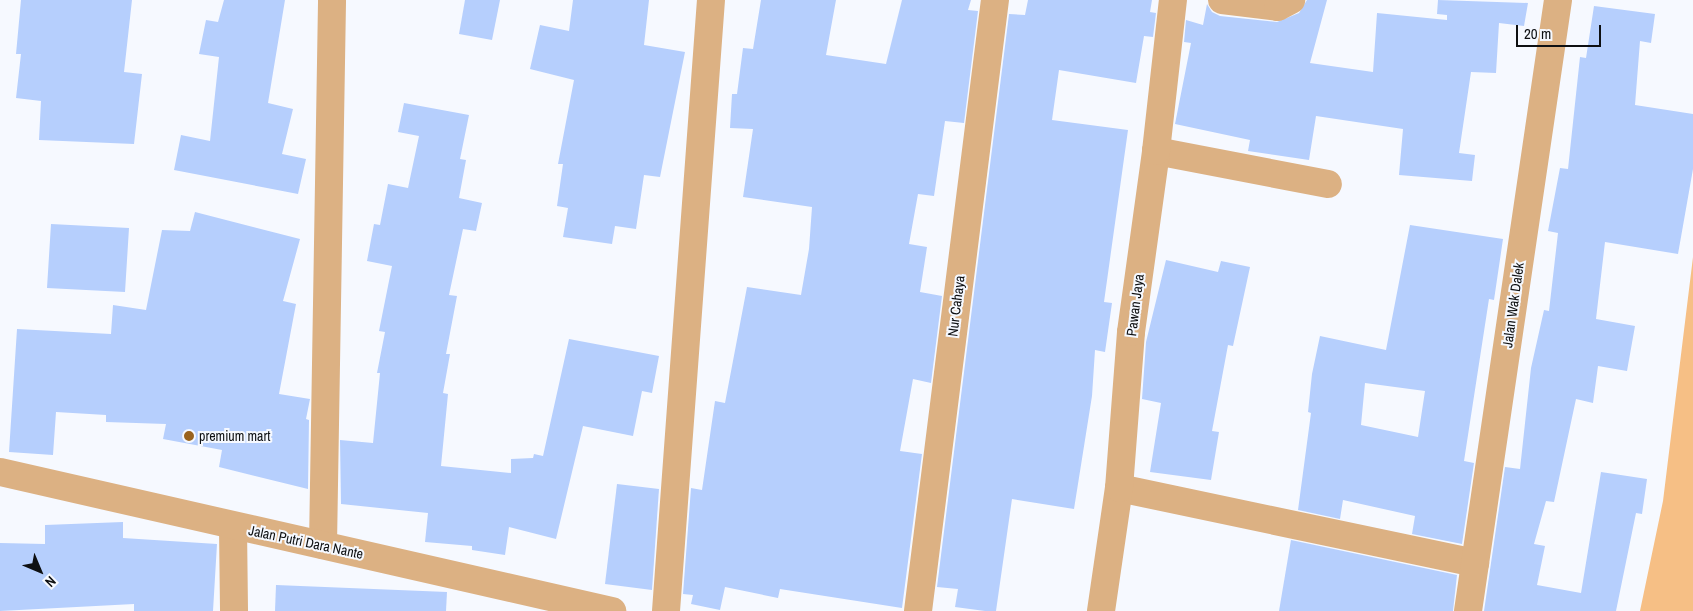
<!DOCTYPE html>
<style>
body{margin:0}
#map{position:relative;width:1693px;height:611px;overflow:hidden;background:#f6f9ff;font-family:"Archivo Narrow",sans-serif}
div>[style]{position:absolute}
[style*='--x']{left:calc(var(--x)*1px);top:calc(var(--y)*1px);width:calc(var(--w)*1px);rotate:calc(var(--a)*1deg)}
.green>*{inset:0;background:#f6bf85}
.building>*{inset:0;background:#b6cffd}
.minor>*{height:28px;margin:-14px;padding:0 14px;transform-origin:14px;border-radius:14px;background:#dcb183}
.tertiary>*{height:28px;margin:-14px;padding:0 14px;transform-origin:14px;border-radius:14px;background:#dcb183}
.dots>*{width:14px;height:14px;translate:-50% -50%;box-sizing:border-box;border:2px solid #f6f9ff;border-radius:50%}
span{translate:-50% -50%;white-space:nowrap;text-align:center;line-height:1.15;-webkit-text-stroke:4px #f6f9ff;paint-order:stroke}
.street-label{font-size:14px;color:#0e1012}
.poi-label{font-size:14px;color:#0e1012}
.left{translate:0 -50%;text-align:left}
.north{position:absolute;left:15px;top:546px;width:50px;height:50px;-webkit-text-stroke:4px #f6f9ff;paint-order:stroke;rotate:135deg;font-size:14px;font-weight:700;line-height:20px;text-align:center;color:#0e1012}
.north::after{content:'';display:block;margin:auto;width:18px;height:22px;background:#0e1012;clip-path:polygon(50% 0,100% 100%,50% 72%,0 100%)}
.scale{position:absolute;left:1516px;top:25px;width:85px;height:22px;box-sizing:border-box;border:2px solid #0e1012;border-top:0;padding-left:6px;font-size:15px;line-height:18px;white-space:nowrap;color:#0e1012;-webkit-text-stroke:4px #f6f9ff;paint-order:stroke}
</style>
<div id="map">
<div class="green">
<i style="clip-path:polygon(1693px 257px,1693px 611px,1640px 611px,1663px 501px)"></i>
</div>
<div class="building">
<i style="clip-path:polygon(21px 0,132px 0,124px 72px,142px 74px,134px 144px,39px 140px,41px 101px,16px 98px,21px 54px,16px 54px)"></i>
<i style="clip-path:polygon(224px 0,285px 0,268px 103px,293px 109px,282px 154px,306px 159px,298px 194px,174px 170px,181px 135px,210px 141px,219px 57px,199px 54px,206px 20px,218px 22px)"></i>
<i style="clip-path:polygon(465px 0,500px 0,492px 40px,459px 34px)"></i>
<i style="clip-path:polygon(573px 0,649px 0,644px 45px,685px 52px,660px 177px,644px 175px,636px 229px,615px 226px,612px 244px,563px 237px,568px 208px,557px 206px,563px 164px,558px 164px,574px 80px,530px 69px,540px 25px,569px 31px)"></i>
<i style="clip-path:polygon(761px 0,836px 0,826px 55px,886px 64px,902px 0,971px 0,968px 10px,978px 11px,964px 123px,945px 121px,934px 196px,918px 194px,909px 244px,927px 247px,920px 292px,942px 296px,931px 383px,913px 379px,900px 451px,922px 454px,902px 608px,780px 589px,778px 598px,725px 587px,720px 610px,691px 604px,693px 595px,683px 594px,691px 488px,702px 490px,715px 401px,725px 403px,747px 287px,801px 295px,809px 249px,812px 207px,743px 197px,753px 129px,730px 128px,732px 94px,737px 94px,743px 48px,753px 49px)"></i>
<i style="clip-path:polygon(1028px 0,1152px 0,1150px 12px,1156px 13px,1153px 37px,1144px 36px,1136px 83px,1059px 70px,1052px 120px,1128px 130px,1104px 302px,1112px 303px,1105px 352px,1095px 350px,1092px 396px,1074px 509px,1012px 499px,996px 611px,985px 611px,955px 607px,958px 589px,937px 587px,1009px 14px,1025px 15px)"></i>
<i style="clip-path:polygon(1307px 0,1327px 0,1310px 63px,1373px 72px,1377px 13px,1447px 20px,1447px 15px,1437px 14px,1438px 0,1528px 3px,1524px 26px,1499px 23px,1496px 73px,1471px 72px,1459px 153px,1475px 155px,1472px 181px,1399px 175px,1403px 129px,1316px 116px,1309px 160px,1248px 151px,1250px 140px,1175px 124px,1191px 43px,1184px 42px,1186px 20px,1203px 25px,1207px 4px,1212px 12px,1220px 16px,1277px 22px,1299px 13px)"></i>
<i style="clip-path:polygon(1594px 6px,1655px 14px,1651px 43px,1640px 41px,1635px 105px,1693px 114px,1693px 169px,1678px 254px,1605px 242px,1596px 319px,1635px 326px,1627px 371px,1598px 366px,1593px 403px,1576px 399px,1554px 502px,1546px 501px,1534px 544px,1545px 546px,1537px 585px,1581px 593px,1601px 472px,1647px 479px,1642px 514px,1636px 513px,1616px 611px,1484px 611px,1505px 467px,1520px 469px,1531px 368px,1544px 310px,1549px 311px,1558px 233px,1548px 231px,1560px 168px,1568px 169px,1580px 57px,1586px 58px)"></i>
<i style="clip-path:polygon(404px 103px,469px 115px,460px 159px,466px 160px,459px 198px,482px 203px,476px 231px,463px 229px,449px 295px,457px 296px,446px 354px,450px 354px,443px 393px,448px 394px,441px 466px,511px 473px,511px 459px,533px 458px,534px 454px,543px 456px,569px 339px,659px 356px,652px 393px,642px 391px,633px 436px,583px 426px,556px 539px,509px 527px,505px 555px,472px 550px,472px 546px,425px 542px,428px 513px,341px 504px,340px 440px,373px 443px,380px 373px,377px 373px,385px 332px,379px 331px,392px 266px,367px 261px,374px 224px,380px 225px,388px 184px,408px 188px,419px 136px,398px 132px)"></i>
<i style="clip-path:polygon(195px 212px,300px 239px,283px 301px,296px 304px,279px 394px,310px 399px,306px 419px,309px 420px,308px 489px,219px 467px,222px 450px,163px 439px,166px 424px,106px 422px,106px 415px,56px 412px,53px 455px,9px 452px,17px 329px,111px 334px,113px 305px,146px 310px,162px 230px,190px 231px)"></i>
<i style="clip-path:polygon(51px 224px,129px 228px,125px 292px,47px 288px)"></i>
<i style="clip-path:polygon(evenodd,1410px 225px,1503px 239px,1494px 300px,1489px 299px,1464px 461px,1474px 463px,1462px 544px,1412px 534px,1415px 516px,1343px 500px,1340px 519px,1298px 510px,1311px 413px,1308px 412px,1312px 374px,1320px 336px,1386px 350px,1410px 225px,1365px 383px,1425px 391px,1418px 437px,1361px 425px,1365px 383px)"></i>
<i style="clip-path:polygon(1166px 260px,1218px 272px,1221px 261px,1250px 267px,1233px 346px,1228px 345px,1212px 431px,1219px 432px,1211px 480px,1150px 472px,1161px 403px,1142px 399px,1146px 342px)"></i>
<i style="clip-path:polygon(617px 484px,659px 489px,652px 590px,605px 584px)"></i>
<i style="clip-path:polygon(123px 522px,123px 538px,217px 544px,213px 611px,134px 611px,134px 604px,0 611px,0 543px,45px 544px,45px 525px)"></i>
<i style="clip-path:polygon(1291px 540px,1457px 575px,1453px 611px,1279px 611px)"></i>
<i style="clip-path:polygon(276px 585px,447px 592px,446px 611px,275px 611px)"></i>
</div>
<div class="minor">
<i style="--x:1222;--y:0;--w:56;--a:7.1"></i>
<i style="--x:1278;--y:7;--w:15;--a:-28"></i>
<i style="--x:1156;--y:151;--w:175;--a:10.9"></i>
<i style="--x:1119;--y:488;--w:364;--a:11.9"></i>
<i style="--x:233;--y:527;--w:84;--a:89.3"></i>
<i style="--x:323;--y:545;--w:545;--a:-89.05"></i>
<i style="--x:666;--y:611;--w:613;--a:-85.79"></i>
<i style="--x:918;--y:611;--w:616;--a:-82.82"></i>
<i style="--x:1101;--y:611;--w:124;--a:-81.7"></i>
<i style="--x:1119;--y:488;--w:156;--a:-85.6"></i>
<i style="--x:1131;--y:332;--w:183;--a:-82.1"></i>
<i style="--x:1156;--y:151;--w:152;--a:-83.6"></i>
<i style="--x:1468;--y:611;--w:618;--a:-81.62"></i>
</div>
<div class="tertiary">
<i style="--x:0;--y:472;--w:628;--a:12.8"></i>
</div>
<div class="dots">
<i style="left:189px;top:436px;background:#9a631e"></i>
</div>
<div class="street-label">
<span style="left:1135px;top:305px;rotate:-83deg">Pawan Jaya</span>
<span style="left:1513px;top:305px;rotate:-82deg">Jalan Wak Dalek</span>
<span style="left:956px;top:306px;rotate:-83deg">Nur Cahaya</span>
<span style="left:306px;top:542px;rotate:12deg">Jalan Putri Dara Nante</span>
</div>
<div class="poi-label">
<span class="left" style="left:199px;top:436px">premium mart</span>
</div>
<div class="north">N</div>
<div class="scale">20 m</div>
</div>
